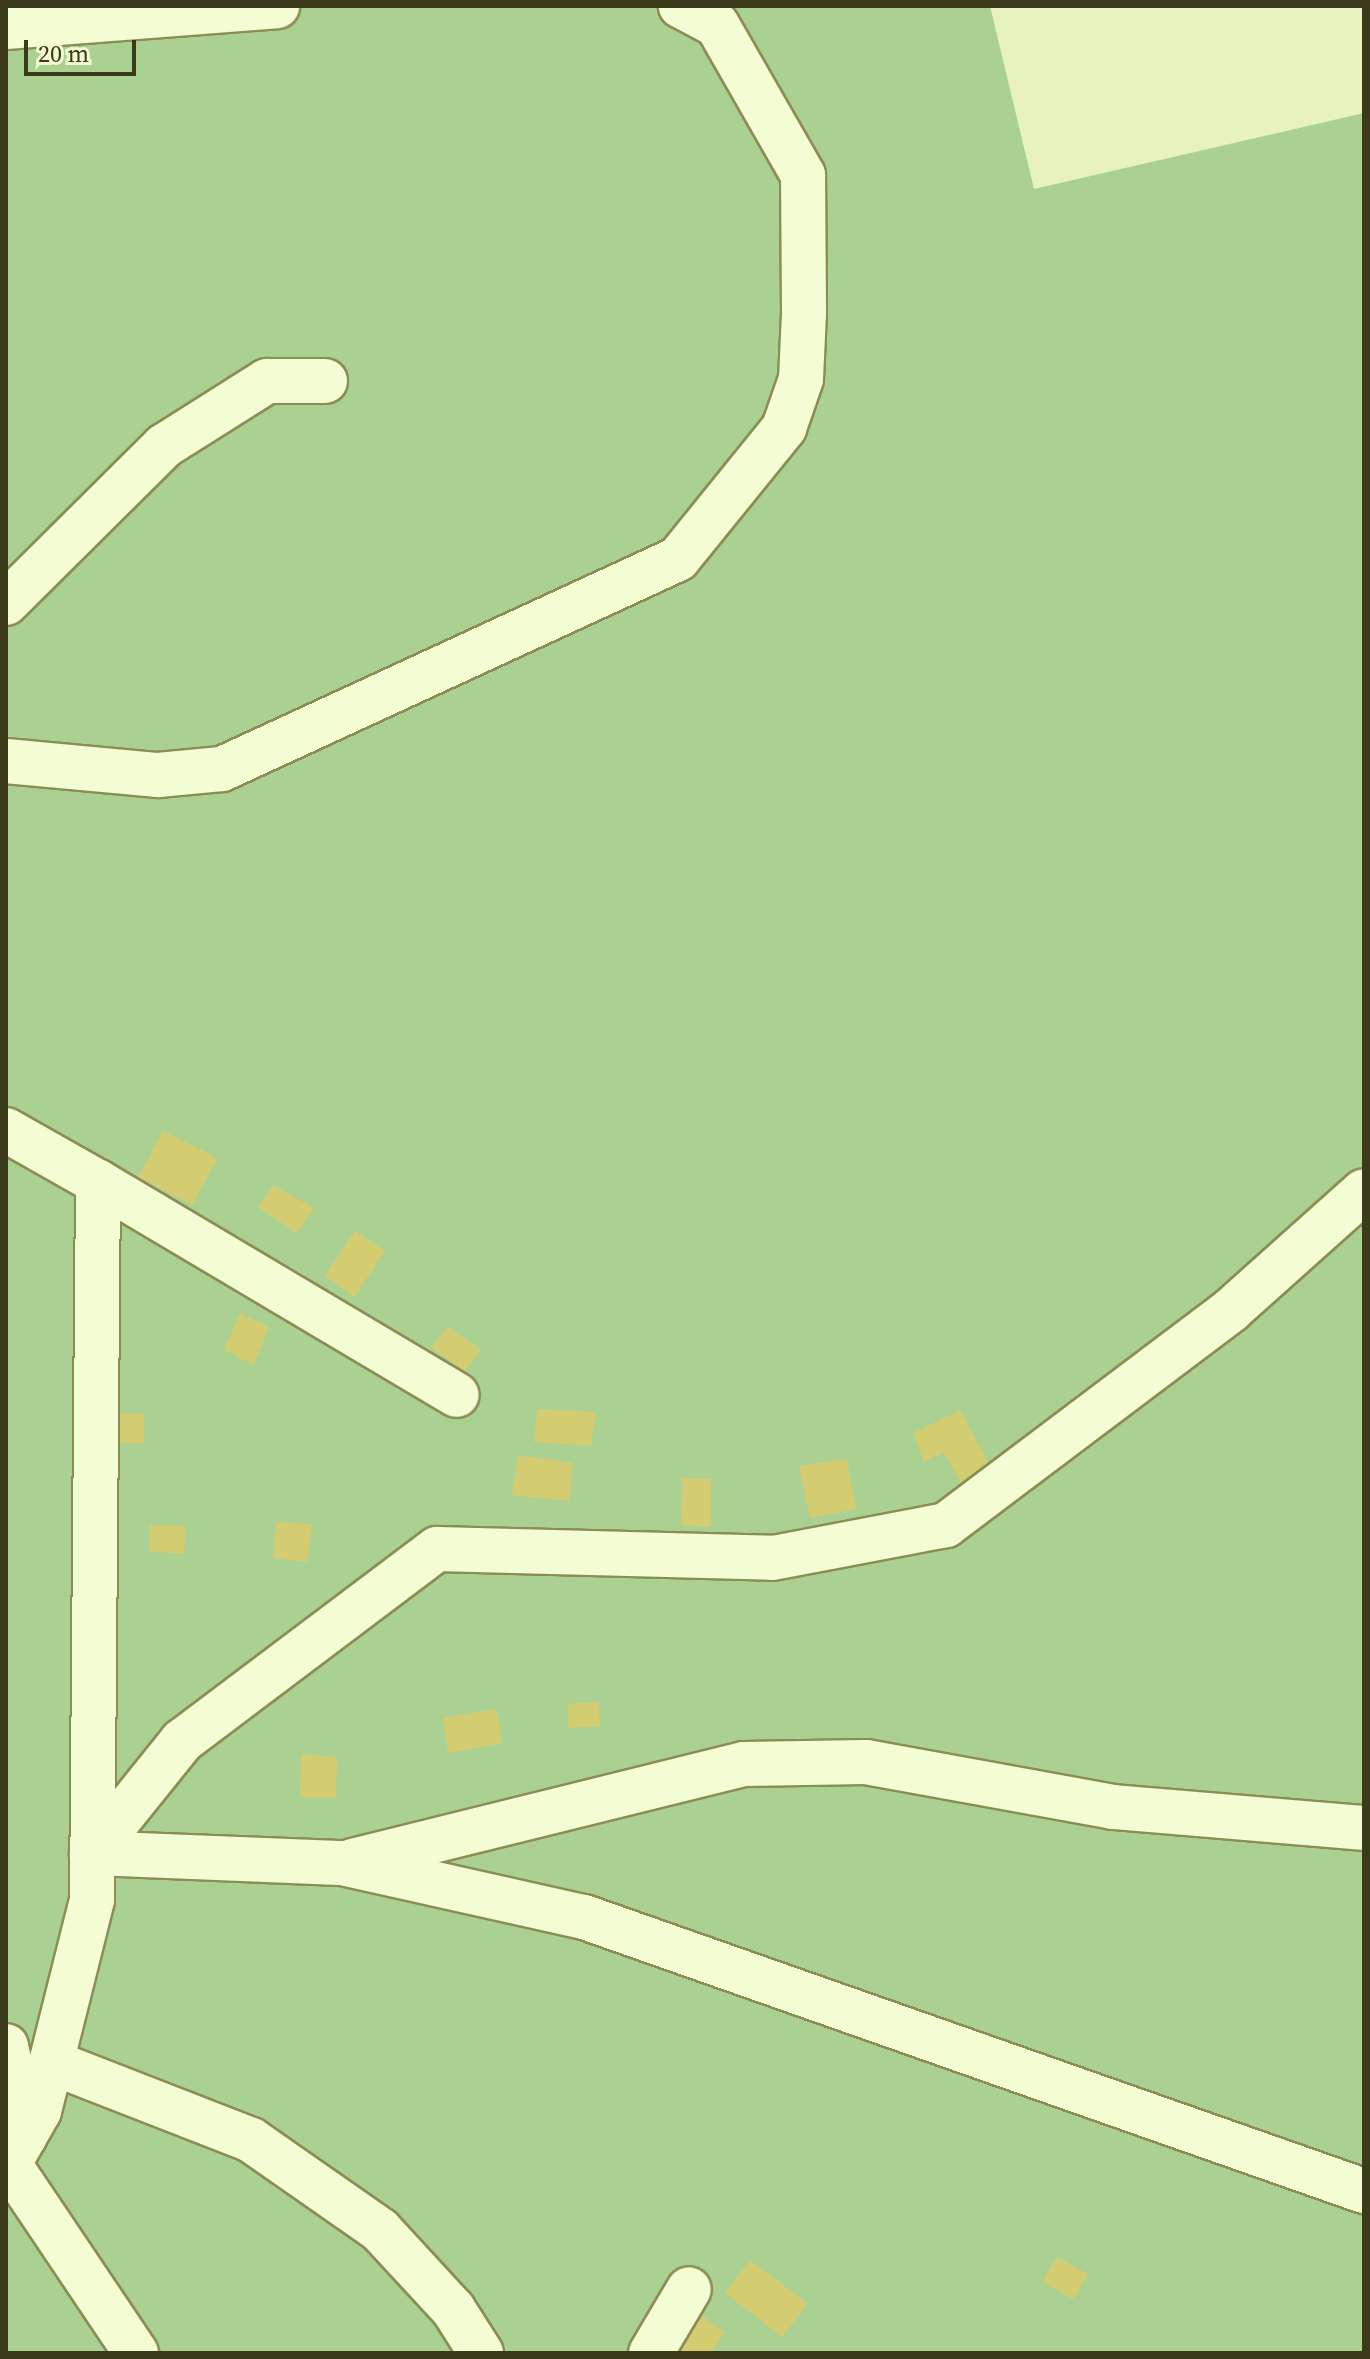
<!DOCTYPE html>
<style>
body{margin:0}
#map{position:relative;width:1370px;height:2359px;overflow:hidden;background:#e8f2bf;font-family:"Source Serif 4",serif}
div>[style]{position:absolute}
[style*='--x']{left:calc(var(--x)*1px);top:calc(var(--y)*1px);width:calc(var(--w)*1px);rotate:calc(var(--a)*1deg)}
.green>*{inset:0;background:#aad192}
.building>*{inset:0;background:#d4cc71}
.roads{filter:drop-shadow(2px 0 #8b8d55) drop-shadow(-2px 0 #8b8d55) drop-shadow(0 2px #8b8d55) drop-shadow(0 -2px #8b8d55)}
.minor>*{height:44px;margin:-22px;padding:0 22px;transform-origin:22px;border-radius:22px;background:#f4fcd3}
span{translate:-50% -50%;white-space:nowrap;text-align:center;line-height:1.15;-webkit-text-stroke:7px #f0f9cf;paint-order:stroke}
.frame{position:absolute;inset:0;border:8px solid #3b3a1b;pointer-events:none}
.scale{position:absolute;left:24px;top:40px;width:112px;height:36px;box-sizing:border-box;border:4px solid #3b3a1b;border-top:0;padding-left:10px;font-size:24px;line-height:28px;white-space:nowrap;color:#3b3a1b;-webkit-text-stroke:6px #f0f9cf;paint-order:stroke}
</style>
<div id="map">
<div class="green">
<i style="clip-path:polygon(990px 6px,1034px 189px,1364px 113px,1364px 2353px,6px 2353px,6px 7px)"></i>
</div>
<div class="building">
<i style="clip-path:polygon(163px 1131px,218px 1158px,192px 1205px,138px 1177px)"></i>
<i style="clip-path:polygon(273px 1185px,314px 1208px,297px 1233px,258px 1207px)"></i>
<i style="clip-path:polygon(355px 1231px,385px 1251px,354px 1297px,325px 1276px)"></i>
<i style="clip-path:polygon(240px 1313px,269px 1327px,254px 1365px,224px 1350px)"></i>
<i style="clip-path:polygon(448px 1327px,481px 1350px,464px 1371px,431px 1347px)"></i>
<i style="clip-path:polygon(537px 1409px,596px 1412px,591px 1446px,534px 1442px)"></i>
<i style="clip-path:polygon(960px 1410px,988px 1463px,961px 1483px,944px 1452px,924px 1462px,913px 1433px)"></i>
<i style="clip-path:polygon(104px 1413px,144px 1414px,144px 1443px,106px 1443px)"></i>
<i style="clip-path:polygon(518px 1455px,573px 1463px,569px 1501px,512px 1495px)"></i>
<i style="clip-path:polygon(847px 1459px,856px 1509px,810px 1518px,799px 1466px)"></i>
<i style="clip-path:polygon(682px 1478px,711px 1479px,711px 1527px,681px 1525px)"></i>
<i style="clip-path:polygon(276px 1522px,312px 1524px,307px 1562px,273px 1558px)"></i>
<i style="clip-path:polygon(150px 1525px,186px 1526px,184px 1554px,149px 1551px)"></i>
<i style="clip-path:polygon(598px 1702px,600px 1726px,568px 1728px,568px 1704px)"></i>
<i style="clip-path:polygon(497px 1709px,502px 1743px,448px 1753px,443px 1718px)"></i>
<i style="clip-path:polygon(301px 1754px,337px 1757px,336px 1798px,300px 1797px)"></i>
<i style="clip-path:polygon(1057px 2257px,1088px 2274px,1073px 2299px,1042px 2282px)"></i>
<i style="clip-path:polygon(750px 2260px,808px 2304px,782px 2337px,725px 2293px)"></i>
<i style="clip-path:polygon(691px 2308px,725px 2332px,711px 2353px,678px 2353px,667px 2344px)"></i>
</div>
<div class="roads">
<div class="minor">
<i style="--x:6;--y:27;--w:272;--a:-4.4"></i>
<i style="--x:6;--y:603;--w:223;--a:-44.8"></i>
<i style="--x:164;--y:446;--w:122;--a:-32.3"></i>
<i style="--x:267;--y:381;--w:58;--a:0"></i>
<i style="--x:6;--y:761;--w:153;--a:5.3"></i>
<i style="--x:158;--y:775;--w:64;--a:-5.4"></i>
<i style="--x:222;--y:769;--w:502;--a:-24.73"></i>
<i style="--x:678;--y:559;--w:169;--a:-51"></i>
<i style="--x:784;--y:428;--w:52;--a:-70.9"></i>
<i style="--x:801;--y:379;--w:66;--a:-87.4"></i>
<i style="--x:804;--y:313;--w:138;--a:-90.4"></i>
<i style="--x:803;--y:175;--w:173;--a:-119.8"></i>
<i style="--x:717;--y:25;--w:41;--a:-152.2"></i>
<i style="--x:6;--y:1130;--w:106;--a:29.5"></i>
<i style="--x:98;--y:1182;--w:718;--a:90.48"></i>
<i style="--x:92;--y:1900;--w:218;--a:104.1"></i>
<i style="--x:39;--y:2111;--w:67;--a:119.6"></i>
<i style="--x:98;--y:1182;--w:417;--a:30.7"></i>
<i style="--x:92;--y:1853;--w:144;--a:-51.2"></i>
<i style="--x:182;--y:1741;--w:319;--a:-37"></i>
<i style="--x:437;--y:1549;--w:336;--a:1.5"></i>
<i style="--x:773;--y:1558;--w:176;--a:-10.8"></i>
<i style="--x:946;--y:1525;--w:357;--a:-37"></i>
<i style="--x:1231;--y:1310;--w:178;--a:-41.8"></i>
<i style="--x:92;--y:1853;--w:250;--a:2.3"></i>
<i style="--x:342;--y:1863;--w:248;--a:12.6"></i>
<i style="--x:584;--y:1917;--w:827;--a:19.36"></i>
<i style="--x:352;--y:1861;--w:404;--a:-13.9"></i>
<i style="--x:744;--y:1764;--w:122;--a:-0.9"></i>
<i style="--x:866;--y:1762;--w:251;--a:10.3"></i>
<i style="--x:1113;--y:1807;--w:252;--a:4.8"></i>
<i style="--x:6;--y:2046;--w:92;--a:78.1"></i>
<i style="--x:51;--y:2062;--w:215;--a:21.3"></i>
<i style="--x:251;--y:2140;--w:157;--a:34.9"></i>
<i style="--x:380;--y:2230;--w:108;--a:47.3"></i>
<i style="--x:453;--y:2309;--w:52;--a:57.5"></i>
<i style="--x:9;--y:2164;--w:228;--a:56.1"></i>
<i style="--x:651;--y:2353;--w:74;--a:-59.3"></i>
</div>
</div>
<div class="frame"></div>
<div class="scale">20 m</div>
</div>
